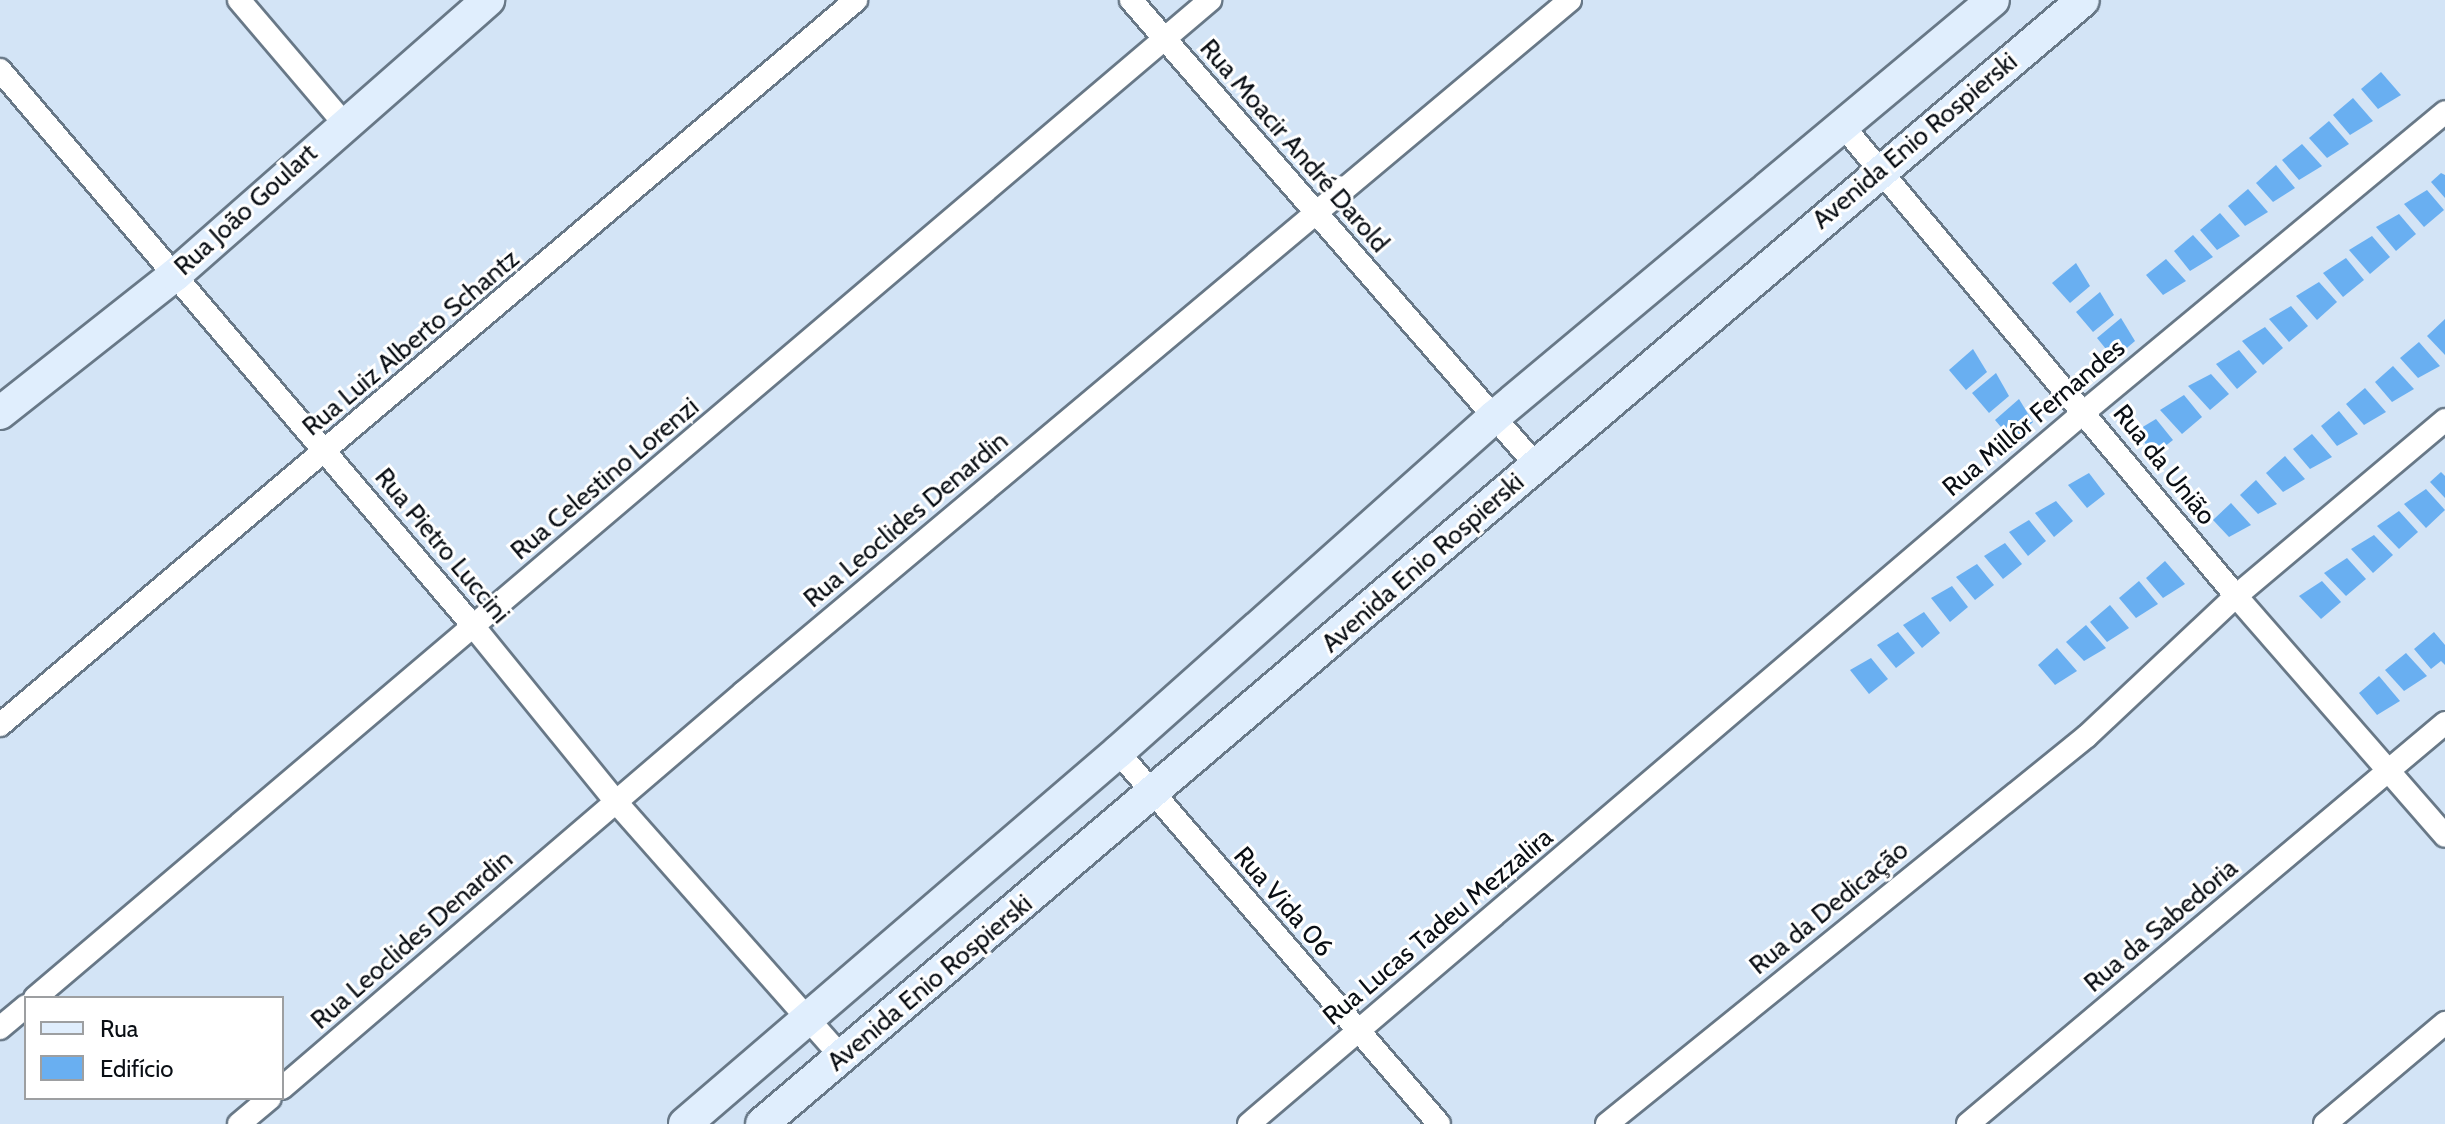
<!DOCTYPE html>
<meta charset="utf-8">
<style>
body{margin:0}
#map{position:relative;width:2445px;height:1124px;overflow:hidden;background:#d3e4f6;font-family:Cabin,sans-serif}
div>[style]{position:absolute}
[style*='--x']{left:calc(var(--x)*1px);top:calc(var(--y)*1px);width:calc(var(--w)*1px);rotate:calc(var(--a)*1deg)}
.building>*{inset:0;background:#69aff1}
.roads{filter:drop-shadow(2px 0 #687887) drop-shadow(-2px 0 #687887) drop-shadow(0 2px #687887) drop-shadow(0 -2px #687887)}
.street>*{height:22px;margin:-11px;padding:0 11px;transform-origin:11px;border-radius:11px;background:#fff}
.secondary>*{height:32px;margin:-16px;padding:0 16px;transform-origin:16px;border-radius:16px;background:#e0eefd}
span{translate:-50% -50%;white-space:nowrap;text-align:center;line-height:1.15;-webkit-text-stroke:6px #fff;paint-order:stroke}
.street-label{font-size:26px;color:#090e14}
.legend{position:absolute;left:24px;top:996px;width:260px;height:104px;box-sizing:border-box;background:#fff;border:2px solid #9d9fa1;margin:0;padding:10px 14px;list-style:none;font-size:24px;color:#090e14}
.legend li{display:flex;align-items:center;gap:16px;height:40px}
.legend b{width:40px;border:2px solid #9d9fa1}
</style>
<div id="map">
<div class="building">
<i style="clip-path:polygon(2381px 72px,2401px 95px,2378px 109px,2361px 89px)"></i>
<i style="clip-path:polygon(2353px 98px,2373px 121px,2350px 135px,2333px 115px)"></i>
<i style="clip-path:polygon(2329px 121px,2349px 144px,2327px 158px,2309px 138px)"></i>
<i style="clip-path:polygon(2302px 144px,2322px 166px,2299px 180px,2282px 160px)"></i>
<i style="clip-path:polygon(2276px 165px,2295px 188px,2273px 202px,2256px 183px)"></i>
<i style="clip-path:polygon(2441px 173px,2445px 175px,2445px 198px,2431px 182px)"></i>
<i style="clip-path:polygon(2248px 189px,2268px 212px,2245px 226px,2228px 206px)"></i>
<i style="clip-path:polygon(2427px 190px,2444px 210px,2424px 227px,2404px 204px)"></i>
<i style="clip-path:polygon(2220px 213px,2240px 236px,2217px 250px,2200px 230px)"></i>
<i style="clip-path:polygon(2399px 214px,2416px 234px,2396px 251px,2376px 227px)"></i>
<i style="clip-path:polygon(2193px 235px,2213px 257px,2190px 271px,2174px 251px)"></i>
<i style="clip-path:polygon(2372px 236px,2390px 257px,2370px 274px,2349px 250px)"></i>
<i style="clip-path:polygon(2346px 258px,2364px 280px,2343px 297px,2323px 273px)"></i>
<i style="clip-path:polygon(2166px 259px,2186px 281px,2163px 295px,2146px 275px)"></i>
<i style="clip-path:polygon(2076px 263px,2090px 286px,2070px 303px,2052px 283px)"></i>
<i style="clip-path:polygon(2319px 282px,2337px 302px,2317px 320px,2296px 296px)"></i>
<i style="clip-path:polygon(2100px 292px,2114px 315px,2093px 332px,2076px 312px)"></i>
<i style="clip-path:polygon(2291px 306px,2308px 326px,2289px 342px,2269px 319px)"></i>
<i style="clip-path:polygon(2121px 318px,2135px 341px,2114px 359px,2097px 338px)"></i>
<i style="clip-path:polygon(2445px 319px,2445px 355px,2427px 336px)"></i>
<i style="clip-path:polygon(2265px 327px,2283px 348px,2263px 365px,2242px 341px)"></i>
<i style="clip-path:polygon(2419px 342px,2440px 366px,2418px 378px,2400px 358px)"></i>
<i style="clip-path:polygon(1973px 349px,1987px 372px,1966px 390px,1949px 370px)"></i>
<i style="clip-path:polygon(2239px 350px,2257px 372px,2237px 389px,2216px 364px)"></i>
<i style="clip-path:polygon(2393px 366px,2414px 389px,2392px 402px,2375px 382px)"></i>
<i style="clip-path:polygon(1996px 373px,2009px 396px,1989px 413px,1972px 393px)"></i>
<i style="clip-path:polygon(2211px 374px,2229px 394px,2210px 410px,2188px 386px)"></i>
<i style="clip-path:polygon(2365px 388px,2386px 412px,2364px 425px,2346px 404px)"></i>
<i style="clip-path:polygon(2184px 395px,2202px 417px,2182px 434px,2160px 410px)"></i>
<i style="clip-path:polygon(2019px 399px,2033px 422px,2012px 440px,1995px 420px)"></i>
<i style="clip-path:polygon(2339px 411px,2358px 434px,2337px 446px,2321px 426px)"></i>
<i style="clip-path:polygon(2156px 419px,2173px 440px,2154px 455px,2136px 431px)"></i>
<i style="clip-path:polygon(2312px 434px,2332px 457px,2310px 469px,2293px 449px)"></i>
<i style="clip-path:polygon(2285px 456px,2305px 479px,2283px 492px,2266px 473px)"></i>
<i style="clip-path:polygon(2441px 472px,2445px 476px,2445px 498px,2430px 482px)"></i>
<i style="clip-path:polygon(2089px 473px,2105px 494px,2087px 508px,2068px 485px)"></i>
<i style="clip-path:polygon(2256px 480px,2277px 504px,2258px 514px,2240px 495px)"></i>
<i style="clip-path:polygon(2426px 489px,2445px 510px,2426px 528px,2404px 504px)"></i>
<i style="clip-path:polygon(2056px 501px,2073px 521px,2054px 537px,2035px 513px)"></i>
<i style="clip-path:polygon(2231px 503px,2251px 525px,2229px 537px,2213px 520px)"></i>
<i style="clip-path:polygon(2399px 511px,2418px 532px,2399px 549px,2377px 526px)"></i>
<i style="clip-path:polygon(2029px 520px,2046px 541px,2028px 556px,2009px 532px)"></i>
<i style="clip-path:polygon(2374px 535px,2393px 555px,2373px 573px,2351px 549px)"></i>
<i style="clip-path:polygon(2005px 543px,2022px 564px,2003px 579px,1984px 556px)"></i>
<i style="clip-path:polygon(2347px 558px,2366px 579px,2346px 596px,2324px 573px)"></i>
<i style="clip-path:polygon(2165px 561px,2185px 584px,2163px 598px,2146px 578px)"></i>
<i style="clip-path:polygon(1977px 564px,1994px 585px,1975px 600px,1956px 577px)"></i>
<i style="clip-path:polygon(2139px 581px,2158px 604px,2136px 618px,2119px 598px)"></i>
<i style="clip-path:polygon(2322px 581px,2341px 602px,2321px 619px,2299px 596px)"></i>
<i style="clip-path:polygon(1952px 586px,1968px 607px,1950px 622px,1931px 598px)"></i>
<i style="clip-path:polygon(2110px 605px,2129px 628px,2107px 642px,2090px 622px)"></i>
<i style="clip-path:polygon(1924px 612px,1940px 633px,1922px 648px,1903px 625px)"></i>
<i style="clip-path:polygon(2086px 625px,2106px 648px,2084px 661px,2066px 642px)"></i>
<i style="clip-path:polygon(1898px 632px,1915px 653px,1896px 668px,1877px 645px)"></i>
<i style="clip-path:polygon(2434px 632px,2445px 645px,2445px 665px,2441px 661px,2431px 669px,2414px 649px)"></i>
<i style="clip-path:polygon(2057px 648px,2077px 671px,2055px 685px,2038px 665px)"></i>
<i style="clip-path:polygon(2406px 653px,2427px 676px,2404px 691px,2385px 670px)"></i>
<i style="clip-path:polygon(1871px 658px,1888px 679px,1869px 694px,1850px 670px)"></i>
<i style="clip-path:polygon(2379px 676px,2400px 701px,2377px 715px,2359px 693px)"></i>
</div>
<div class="roads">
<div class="street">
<i style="--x:239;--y:0;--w:160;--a:49.6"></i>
<i style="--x:1131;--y:0;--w:617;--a:48.95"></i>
<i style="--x:0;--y:70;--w:731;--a:49.6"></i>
<i style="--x:474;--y:627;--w:225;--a:50.9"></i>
<i style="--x:616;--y:802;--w:341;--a:48.5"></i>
<i style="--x:1843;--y:126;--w:613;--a:50.1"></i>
<i style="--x:2236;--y:596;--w:318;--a:48.9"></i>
<i style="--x:0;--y:725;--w:1122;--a:-40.26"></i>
<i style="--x:1118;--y:752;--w:491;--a:49.2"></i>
<i style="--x:35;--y:998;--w:1542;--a:-40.34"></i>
<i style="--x:0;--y:1028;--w:34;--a:-40"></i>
<i style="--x:282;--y:1088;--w:607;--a:-40.59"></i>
<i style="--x:743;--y:693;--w:1079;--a:-39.96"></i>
<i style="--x:239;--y:1124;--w:40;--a:-40"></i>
<i style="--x:1249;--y:1124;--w:1097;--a:-40.45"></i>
<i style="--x:2084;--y:412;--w:469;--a:-39.7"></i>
<i style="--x:1607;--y:1124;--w:617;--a:-38.95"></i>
<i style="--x:2087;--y:736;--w:204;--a:-43.2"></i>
<i style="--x:2236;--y:596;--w:273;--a:-40.1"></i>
<i style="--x:1968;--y:1124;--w:623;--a:-40.05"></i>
<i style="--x:2325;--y:1124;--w:157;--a:-40.1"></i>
</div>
<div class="secondary">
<i style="--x:0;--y:413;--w:223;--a:-38.3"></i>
<i style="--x:175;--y:275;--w:417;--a:-41.3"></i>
<i style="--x:685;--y:1124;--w:571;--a:-40.67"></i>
<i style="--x:1118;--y:752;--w:504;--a:-41.7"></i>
<i style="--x:1494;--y:417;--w:650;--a:-39.88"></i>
<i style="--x:762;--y:1124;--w:1734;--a:-40.39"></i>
</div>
</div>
<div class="street-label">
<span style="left:1915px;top:141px;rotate:-40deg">Avenida Enio Rospierski</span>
<span style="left:1294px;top:146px;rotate:49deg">Rua Moacir André Darold</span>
<span style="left:246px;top:210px;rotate:-42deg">Rua João Goulart</span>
<span style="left:411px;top:343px;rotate:-40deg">Rua Luiz Alberto Schantz</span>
<span style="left:2034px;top:418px;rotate:-40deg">Rua Millôr Fernandes</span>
<span style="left:2164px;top:465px;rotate:51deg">Rua da União</span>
<span style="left:605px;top:479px;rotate:-40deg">Rua Celestino Lorenzi</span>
<span style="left:906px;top:520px;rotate:-40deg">Rua Leoclides Denardin</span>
<span style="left:442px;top:546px;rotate:50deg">Rua Pietro Luccini</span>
<span style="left:1423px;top:563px;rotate:-41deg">Avenida Enio Rospierski</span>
<span style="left:1283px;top:902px;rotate:49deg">Rua Vida 06</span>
<span style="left:1829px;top:908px;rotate:-39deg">Rua da Dedicação</span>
<span style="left:2161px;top:926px;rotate:-40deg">Rua da Sabedoria</span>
<span style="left:1438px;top:927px;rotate:-40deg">Rua Lucas Tadeu Mezzalira</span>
<span style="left:412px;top:940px;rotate:-41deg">Rua Leoclides Denardin</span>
<span style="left:930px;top:983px;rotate:-40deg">Avenida Enio Rospierski</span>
</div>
<ul class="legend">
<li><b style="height:10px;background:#e0eefd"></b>Rua</li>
<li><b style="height:22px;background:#69aff1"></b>Edifício</li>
</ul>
</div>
